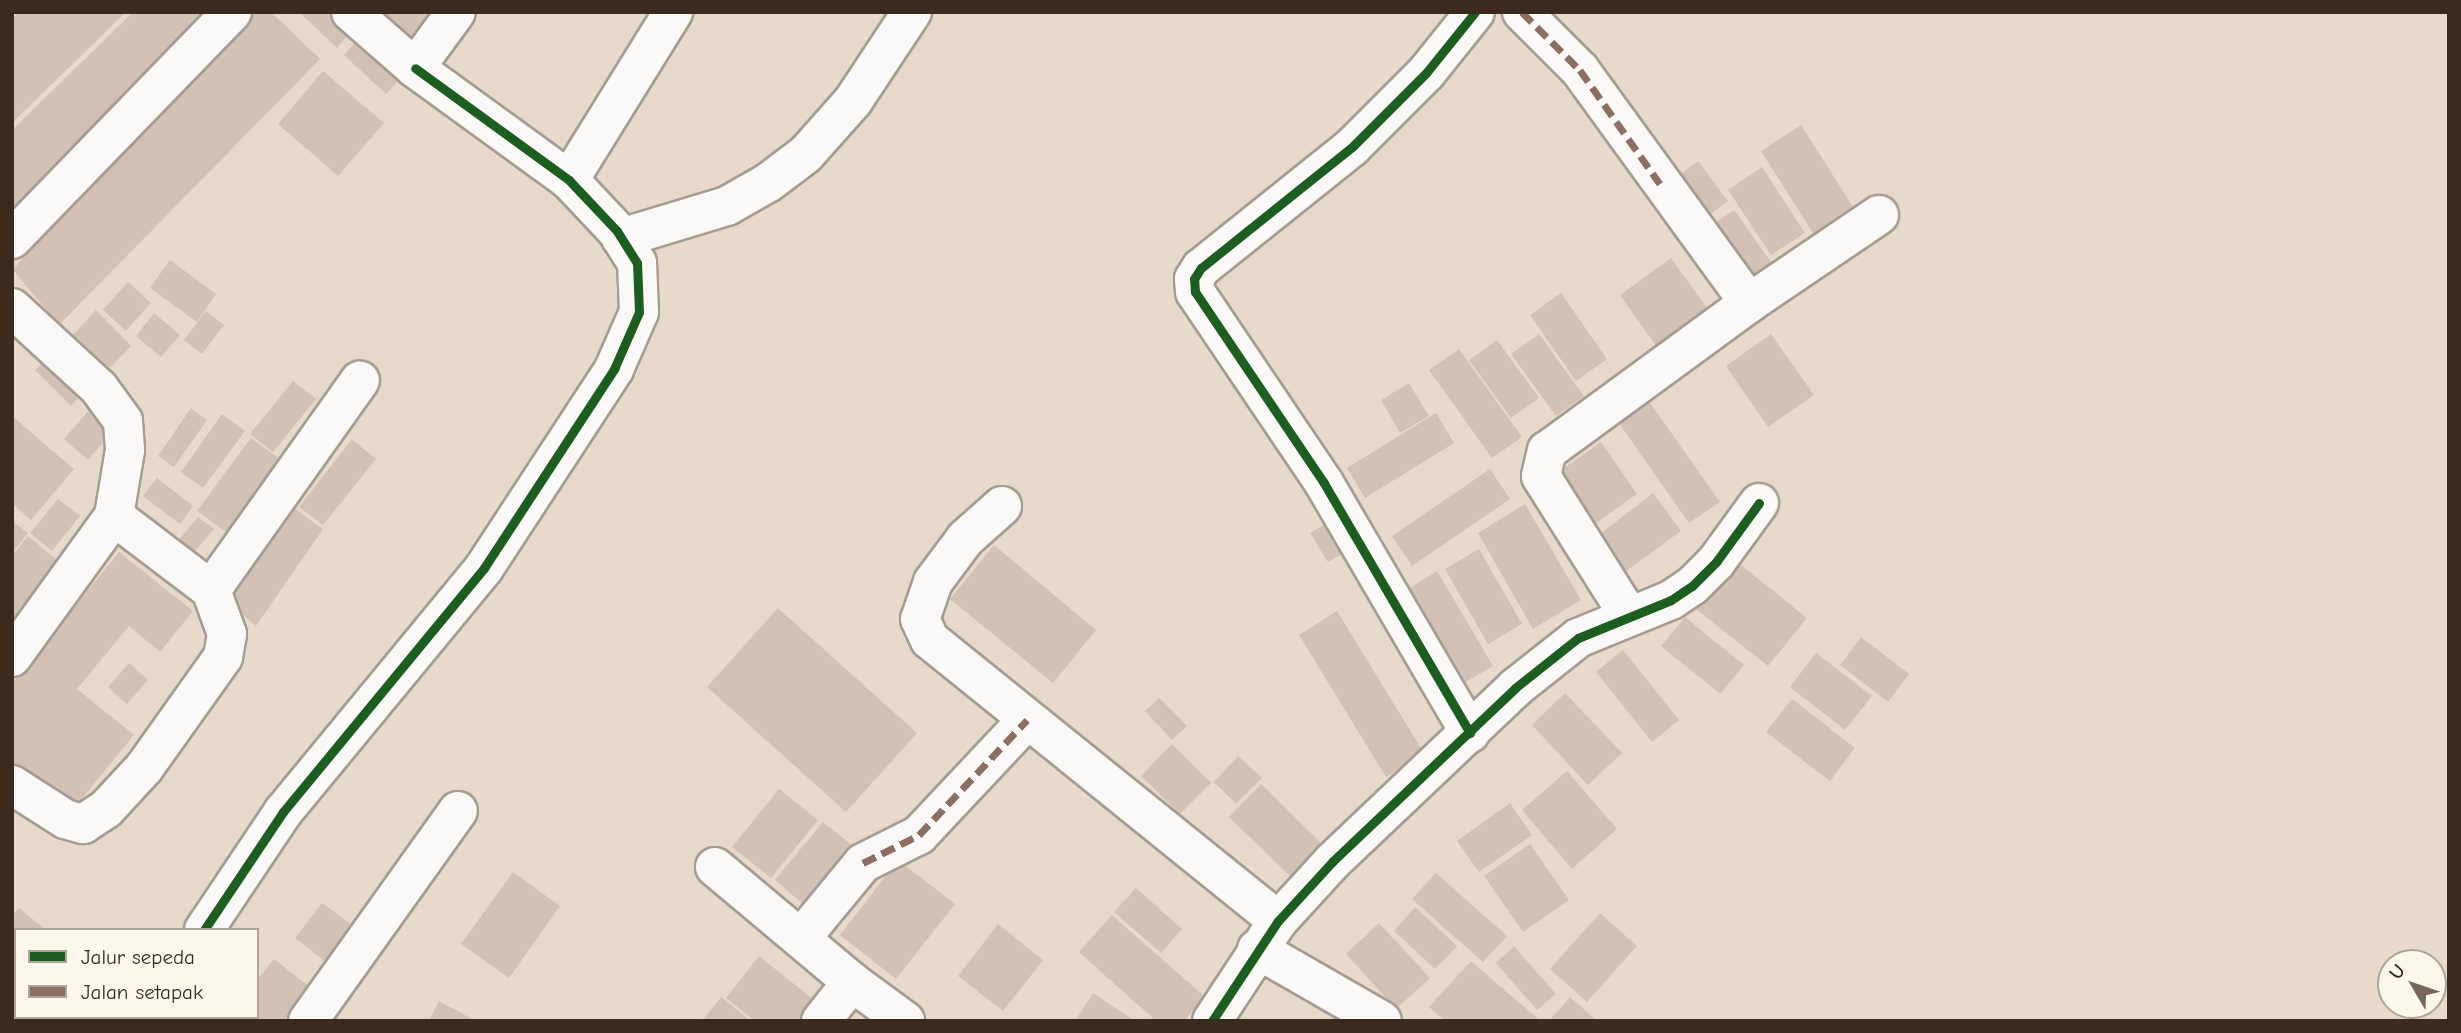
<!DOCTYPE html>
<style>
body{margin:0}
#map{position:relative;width:2461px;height:1033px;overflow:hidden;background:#e7dacb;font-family:"Comic Neue",sans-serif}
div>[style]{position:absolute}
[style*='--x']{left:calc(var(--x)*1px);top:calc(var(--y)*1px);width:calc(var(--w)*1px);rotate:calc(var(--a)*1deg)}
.building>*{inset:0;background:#d3c1b5}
.roads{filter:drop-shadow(2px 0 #a69c91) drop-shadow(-2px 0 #a69c91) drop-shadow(0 2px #a69c91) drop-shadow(0 -2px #a69c91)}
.minor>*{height:38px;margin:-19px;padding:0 19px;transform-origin:19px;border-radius:19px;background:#fbf9f7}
.quiet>*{height:7px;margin-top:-3.5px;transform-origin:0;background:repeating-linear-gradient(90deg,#8d6e63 0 14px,transparent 0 21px)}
.cycleway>*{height:9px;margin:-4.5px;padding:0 4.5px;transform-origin:4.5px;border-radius:4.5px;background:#1b5e20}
span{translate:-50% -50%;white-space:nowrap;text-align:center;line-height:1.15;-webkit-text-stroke:5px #fbf7ec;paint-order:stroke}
.frame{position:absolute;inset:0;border:14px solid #3b2a1e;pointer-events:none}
.legend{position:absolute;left:14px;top:928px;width:245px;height:91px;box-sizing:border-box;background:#fbf7ec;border:2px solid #aea59a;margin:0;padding:9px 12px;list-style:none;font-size:21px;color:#3b2a1e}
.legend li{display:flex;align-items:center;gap:14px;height:35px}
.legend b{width:35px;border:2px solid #aea59a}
.north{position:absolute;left:2377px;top:949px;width:70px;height:70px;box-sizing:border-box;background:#fbf7ec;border:2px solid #aea59a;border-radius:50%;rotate:309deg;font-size:19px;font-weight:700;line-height:28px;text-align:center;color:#3b2a1e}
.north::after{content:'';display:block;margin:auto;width:24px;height:32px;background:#77685b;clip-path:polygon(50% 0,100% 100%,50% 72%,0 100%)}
</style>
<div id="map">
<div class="building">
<i style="clip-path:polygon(19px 12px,126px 12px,12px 123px,12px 19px)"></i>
<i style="clip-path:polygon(133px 12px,231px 12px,12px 224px,12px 130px)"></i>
<i style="clip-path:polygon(252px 12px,271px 12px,320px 59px,59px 325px,13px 270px,39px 237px)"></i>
<i style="clip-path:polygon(299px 12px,341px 12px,356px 26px,337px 48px)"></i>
<i style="clip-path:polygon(383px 12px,446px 12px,417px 55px,373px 24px)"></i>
<i style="clip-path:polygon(364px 33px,407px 71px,386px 94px,344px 55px)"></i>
<i style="clip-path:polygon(323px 71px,384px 123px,338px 176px,278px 124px)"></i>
<i style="clip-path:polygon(1801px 125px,1855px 210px,1815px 236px,1761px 151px)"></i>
<i style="clip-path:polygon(1698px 161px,1728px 201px,1703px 220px,1673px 180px)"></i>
<i style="clip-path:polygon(1762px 167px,1805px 233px,1771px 255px,1728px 190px)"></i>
<i style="clip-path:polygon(1734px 210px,1771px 262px,1745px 280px,1709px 227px)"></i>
<i style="clip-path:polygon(1671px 258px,1707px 308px,1656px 346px,1620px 295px)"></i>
<i style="clip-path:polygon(170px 260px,216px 294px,197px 322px,150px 288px)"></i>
<i style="clip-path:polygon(128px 282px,151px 303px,126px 331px,103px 310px)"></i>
<i style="clip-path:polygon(1561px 293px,1607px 359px,1576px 381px,1530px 315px)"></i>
<i style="clip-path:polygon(96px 310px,131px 346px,110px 368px,73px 335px)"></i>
<i style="clip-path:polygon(206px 311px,224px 325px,202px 354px,184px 340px)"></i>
<i style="clip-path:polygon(154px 313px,180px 335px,161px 357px,136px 336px)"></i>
<i style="clip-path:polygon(1539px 334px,1584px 396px,1556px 416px,1511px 354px)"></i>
<i style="clip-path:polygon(1771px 334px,1814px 395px,1768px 427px,1726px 366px)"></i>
<i style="clip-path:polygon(1497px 340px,1539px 398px,1511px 418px,1469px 360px)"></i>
<i style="clip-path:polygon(1459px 349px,1522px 437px,1492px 458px,1429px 370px)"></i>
<i style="clip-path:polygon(55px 351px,90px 385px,71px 406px,35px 370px)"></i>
<i style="clip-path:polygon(293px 381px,316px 399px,273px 452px,250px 434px)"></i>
<i style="clip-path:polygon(1409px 383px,1429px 416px,1400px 433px,1381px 400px)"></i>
<i style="clip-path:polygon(1646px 397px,1720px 502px,1689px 523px,1616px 419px)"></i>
<i style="clip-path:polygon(93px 406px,116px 427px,88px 460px,64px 439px)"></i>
<i style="clip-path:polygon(191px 408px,207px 420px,174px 467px,158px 456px)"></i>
<i style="clip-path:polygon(1436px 413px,1454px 443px,1365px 498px,1347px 468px)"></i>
<i style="clip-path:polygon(222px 414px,245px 431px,203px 488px,181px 472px)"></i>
<i style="clip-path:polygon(12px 416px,74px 469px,31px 520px,12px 503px)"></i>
<i style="clip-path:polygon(251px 438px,287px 464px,233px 537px,197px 511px)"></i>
<i style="clip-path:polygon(352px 439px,376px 459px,323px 525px,299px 507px)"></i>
<i style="clip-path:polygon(1601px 442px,1637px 494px,1593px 525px,1557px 473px)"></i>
<i style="clip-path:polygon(1490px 469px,1510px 499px,1412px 566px,1392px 536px)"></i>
<i style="clip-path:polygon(157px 478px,193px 506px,180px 524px,143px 496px)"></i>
<i style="clip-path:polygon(1653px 493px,1681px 531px,1622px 574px,1594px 539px)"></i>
<i style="clip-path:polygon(58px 499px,80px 516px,52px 551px,30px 533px)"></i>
<i style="clip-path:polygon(283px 500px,323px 529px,256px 626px,224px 598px)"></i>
<i style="clip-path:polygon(1525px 504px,1581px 600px,1533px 629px,1478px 533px)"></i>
<i style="clip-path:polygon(198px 517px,214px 529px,192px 555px,177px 542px)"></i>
<i style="clip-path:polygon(1332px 520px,1350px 549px,1328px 562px,1310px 533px)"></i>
<i style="clip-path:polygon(12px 521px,28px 533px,12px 553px)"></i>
<i style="clip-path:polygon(28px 536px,68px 569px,12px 638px,12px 556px)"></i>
<i style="clip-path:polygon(994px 545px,1096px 630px,1053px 683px,950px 599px)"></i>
<i style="clip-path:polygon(1479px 549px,1522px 624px,1488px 644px,1445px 569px)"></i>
<i style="clip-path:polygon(119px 552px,193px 611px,160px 652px,129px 626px,77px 689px,134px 735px,70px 813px,12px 767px,12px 683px)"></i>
<i style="clip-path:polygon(1731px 557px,1807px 618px,1768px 666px,1692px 606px)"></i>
<i style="clip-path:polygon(1437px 571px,1493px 666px,1464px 683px,1408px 589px)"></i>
<i style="clip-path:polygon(778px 608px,917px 733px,846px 812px,707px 687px)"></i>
<i style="clip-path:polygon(1337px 611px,1424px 753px,1386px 777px,1299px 635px)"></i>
<i style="clip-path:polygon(1685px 617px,1744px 665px,1720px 694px,1661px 646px)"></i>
<i style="clip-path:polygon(1861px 637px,1909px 674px,1888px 702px,1840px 665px)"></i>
<i style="clip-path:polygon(1623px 650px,1679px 720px,1652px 742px,1596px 672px)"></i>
<i style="clip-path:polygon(1816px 653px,1872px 696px,1845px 730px,1790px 687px)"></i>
<i style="clip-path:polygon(129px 663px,148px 680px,127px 704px,108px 687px)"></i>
<i style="clip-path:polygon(1565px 693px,1622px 753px,1588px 785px,1532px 725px)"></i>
<i style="clip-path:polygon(1159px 698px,1187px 726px,1172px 740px,1145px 711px)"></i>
<i style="clip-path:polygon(1792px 699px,1855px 748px,1830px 781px,1766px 732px)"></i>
<i style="clip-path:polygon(1172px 744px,1211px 783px,1180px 814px,1141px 776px)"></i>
<i style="clip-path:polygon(1238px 756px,1262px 778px,1236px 804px,1214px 782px)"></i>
<i style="clip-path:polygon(1567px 771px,1617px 829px,1572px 869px,1522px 810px)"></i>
<i style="clip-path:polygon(1261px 784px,1323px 845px,1291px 877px,1229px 817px)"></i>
<i style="clip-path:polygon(779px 789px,818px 820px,771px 878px,732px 847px)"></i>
<i style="clip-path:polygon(1510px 803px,1532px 835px,1479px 872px,1457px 841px)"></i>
<i style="clip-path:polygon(823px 822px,859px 851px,810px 910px,775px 880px)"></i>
<i style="clip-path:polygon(1530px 844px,1569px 900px,1523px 932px,1484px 876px)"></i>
<i style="clip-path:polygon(898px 860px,955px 904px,896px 979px,840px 935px)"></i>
<i style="clip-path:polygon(513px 872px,560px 906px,509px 978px,461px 944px)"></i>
<i style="clip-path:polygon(1436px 873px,1507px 936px,1483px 962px,1412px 899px)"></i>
<i style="clip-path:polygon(1136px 888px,1182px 929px,1161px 953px,1114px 912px)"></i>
<i style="clip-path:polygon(322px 903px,360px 931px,332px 967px,295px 938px)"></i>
<i style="clip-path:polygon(1415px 907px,1457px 946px,1435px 969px,1394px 931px)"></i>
<i style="clip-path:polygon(19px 908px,46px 930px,16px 930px,12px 1013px,12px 916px)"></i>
<i style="clip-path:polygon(1600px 913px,1637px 946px,1587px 1002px,1550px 969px)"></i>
<i style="clip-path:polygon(1112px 915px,1205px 997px,1184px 1021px,1156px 1021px,1079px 952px)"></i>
<i style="clip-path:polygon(1379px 923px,1430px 978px,1396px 1009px,1346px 954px)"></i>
<i style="clip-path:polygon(998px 924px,1043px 960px,1003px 1011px,958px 976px)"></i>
<i style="clip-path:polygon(1514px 946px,1556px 994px,1537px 1010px,1496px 963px)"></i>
<i style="clip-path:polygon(759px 956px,818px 1003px,803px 1021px,755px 1021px,726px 998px)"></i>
<i style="clip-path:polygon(274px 959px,315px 991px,291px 1021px,224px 1021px,257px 1017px,257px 980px)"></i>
<i style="clip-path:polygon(1471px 961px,1538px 1019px,1537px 1021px,1445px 1021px,1429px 1007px)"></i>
<i style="clip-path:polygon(1093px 993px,1135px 1021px,1075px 1021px)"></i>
<i style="clip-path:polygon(721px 997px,751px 1021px,702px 1021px)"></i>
<i style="clip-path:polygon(1570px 997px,1597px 1021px,1549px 1021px)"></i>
<i style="clip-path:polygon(439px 1001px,476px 1021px,429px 1021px)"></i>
<i style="clip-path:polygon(36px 1017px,88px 1017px,93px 1021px,33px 1021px)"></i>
</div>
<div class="roads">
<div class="minor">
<i style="--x:351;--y:12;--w:85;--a:41.2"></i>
<i style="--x:415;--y:68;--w:69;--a:-53.8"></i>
<i style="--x:1522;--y:12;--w:82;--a:45"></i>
<i style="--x:1580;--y:70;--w:288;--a:54"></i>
<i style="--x:569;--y:180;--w:198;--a:-58.2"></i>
<i style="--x:621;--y:238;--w:111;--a:-16.8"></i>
<i style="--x:727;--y:206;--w:48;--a:-29.7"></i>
<i style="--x:769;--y:182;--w:46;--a:-37.1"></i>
<i style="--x:806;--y:154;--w:71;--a:-48.4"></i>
<i style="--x:853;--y:101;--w:107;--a:-56.5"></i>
<i style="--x:12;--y:239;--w:316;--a:-45.9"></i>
<i style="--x:12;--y:308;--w:118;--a:42.6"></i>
<i style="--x:99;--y:388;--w:41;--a:54"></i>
<i style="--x:123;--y:421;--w:29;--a:86"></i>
<i style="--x:125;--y:450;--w:67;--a:99.5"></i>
<i style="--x:114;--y:516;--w:174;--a:125.9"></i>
<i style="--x:1002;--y:506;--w:50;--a:138.3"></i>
<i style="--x:965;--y:539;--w:54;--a:126.7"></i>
<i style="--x:933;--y:582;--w:39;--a:109"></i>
<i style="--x:920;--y:619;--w:23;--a:65"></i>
<i style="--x:930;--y:640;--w:447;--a:38.9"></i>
<i style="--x:211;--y:590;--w:257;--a:-54.6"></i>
<i style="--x:1629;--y:616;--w:165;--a:-122.2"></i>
<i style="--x:1541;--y:476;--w:26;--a:-77"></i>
<i style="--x:1547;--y:451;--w:250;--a:-36.2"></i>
<i style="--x:1749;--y:303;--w:157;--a:-34.1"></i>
<i style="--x:1470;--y:733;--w:290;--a:-120.3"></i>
<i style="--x:1324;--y:483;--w:230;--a:-124"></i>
<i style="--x:1195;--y:292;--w:13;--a:-94"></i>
<i style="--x:1194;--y:279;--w:13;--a:-58"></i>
<i style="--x:1201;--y:268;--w:193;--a:-38.7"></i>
<i style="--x:1352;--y:147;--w:105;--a:-45"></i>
<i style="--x:1426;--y:73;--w:78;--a:-51.2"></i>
<i style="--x:12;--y:785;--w:63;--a:32.7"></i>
<i style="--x:65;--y:819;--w:19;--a:16"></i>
<i style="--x:83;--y:824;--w:27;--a:-33"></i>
<i style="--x:106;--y:809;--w:56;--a:-47.2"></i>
<i style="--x:144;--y:768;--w:136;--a:-54.6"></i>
<i style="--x:223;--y:657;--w:23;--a:-80"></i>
<i style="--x:227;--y:634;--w:47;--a:-110"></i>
<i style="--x:211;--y:590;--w:122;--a:-142.7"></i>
<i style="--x:715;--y:867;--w:179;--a:40"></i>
<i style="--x:204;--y:930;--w:142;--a:-56.2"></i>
<i style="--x:283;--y:812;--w:316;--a:-50.5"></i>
<i style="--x:484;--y:568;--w:238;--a:-56.8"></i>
<i style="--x:614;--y:369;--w:62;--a:-66.3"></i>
<i style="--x:639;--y:312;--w:49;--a:-92.3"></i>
<i style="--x:637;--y:263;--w:38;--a:-122"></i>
<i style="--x:617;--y:231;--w:70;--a:-133.3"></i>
<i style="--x:569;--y:180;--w:190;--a:-144"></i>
<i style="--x:802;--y:937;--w:96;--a:-50.5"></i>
<i style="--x:863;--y:863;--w:63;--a:-26.6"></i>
<i style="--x:919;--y:835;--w:158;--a:-46.8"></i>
<i style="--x:1257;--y:949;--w:144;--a:29.9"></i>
<i style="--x:143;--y:1021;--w:4;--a:-63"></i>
<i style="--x:308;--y:1021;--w:258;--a:-54.5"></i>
<i style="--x:821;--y:1021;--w:50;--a:-51.5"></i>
<i style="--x:852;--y:982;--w:66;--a:36.3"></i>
<i style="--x:1212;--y:1021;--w:120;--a:-56.6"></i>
<i style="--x:1278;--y:921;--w:81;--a:-47.5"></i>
<i style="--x:1333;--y:861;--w:251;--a:-43.5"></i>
<i style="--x:1515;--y:688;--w:80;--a:-38.4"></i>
<i style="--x:1578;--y:638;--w:100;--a:-22.2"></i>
<i style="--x:1671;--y:600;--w:25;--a:-34"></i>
<i style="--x:1692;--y:586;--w:34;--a:-45"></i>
<i style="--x:1716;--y:562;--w:73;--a:-53.9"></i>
</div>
</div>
<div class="quiet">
<i style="--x:1522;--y:12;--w:82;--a:45"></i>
<i style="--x:1580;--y:70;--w:139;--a:54.9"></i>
<i style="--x:863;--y:863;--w:63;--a:-26.6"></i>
<i style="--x:919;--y:835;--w:158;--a:-46.8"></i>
</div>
<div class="cycleway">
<i style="--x:1470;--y:733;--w:290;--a:-120.3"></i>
<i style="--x:1324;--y:483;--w:230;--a:-124"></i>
<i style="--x:1195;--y:292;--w:13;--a:-94"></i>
<i style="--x:1194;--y:279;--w:13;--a:-58"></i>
<i style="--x:1201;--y:268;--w:193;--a:-38.7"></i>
<i style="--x:1352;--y:147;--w:105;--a:-45"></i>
<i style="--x:1426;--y:73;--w:78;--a:-51.2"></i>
<i style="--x:204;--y:930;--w:142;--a:-56.2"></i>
<i style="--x:283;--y:812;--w:316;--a:-50.5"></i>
<i style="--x:484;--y:568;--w:238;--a:-56.8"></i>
<i style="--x:614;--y:369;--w:62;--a:-66.3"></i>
<i style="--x:639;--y:312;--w:49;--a:-92.3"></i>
<i style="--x:637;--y:263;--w:38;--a:-122"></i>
<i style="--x:617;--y:231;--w:70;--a:-133.3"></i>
<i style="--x:569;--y:180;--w:190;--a:-144"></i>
<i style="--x:1212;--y:1021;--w:120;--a:-56.6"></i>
<i style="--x:1278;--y:921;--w:81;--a:-47.5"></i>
<i style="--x:1333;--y:861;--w:251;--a:-43.5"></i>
<i style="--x:1515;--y:688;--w:80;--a:-38.4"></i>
<i style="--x:1578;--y:638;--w:100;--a:-22.2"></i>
<i style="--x:1671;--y:600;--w:25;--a:-34"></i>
<i style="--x:1692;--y:586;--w:34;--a:-45"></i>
<i style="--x:1716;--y:562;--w:73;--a:-53.9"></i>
</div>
<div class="frame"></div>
<ul class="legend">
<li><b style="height:9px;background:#1b5e20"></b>Jalur sepeda</li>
<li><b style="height:9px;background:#8d6e63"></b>Jalan setapak</li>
</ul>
<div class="north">U</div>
</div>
